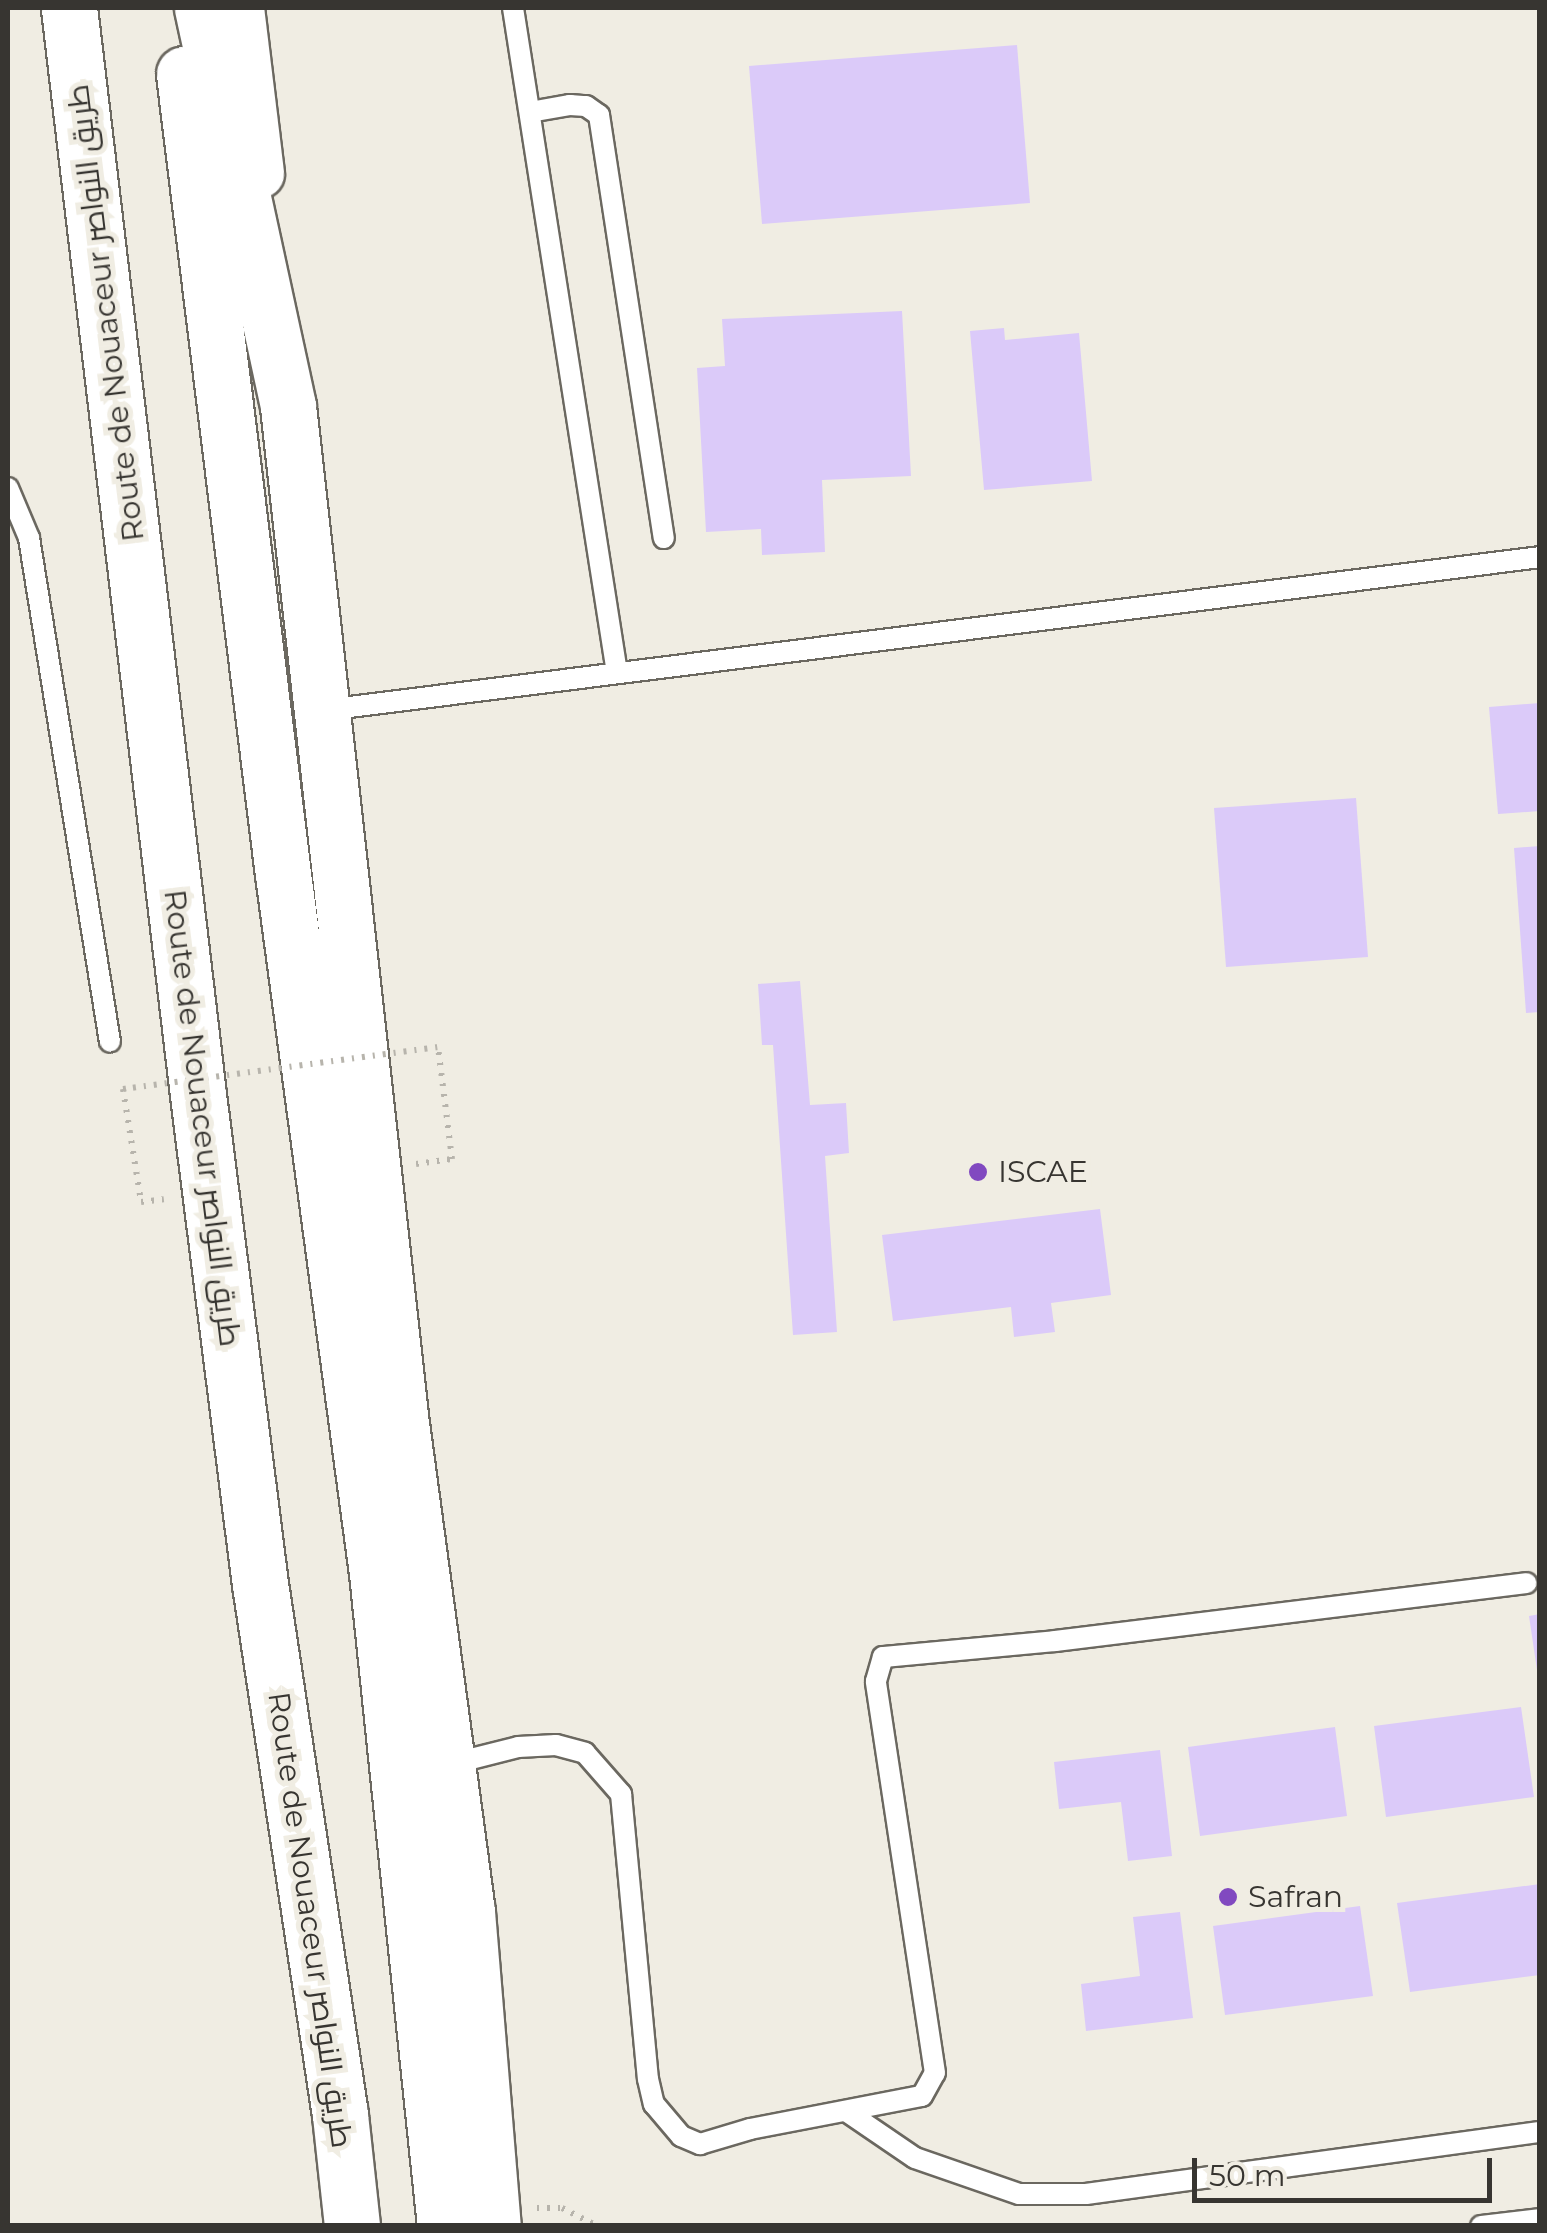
<!DOCTYPE html>
<meta charset="utf-8">
<style>
body{margin:0}
#map{position:relative;width:1547px;height:2233px;overflow:hidden;background:#f0ede3;font-family:Montserrat,Cairo,sans-serif}
div>[style]{position:absolute}
[style*='--x']{left:calc(var(--x)*1px);top:calc(var(--y)*1px);width:calc(var(--w)*1px);rotate:calc(var(--a)*1deg)}
.building>*{inset:0;background:#dbcaf9}
.path>*{height:6px;margin-top:-3px;transform-origin:0;background:repeating-linear-gradient(90deg,#b7b4ac 0 2.5px,transparent 0 10.5px)}
.roads{filter:drop-shadow(2px 0 #6b6860) drop-shadow(-2px 0 #6b6860) drop-shadow(0 2px #6b6860) drop-shadow(0 -2px #6b6860)}
.service>*{height:20px;margin:-10px;padding:0 10px;transform-origin:10px;border-radius:10px;background:#fff}
.tertiary>*{height:48px;margin:-24px;padding:0 24px;transform-origin:24px;border-radius:24px;background:#fff}
.trunk>*{height:55px;margin:-27.5px;padding:0 27.5px;transform-origin:27.5px;border-radius:27.5px;background:#fff}
.path-bridge>*{height:6px;margin-top:-3px;transform-origin:0;background:repeating-linear-gradient(90deg,#b7b4ac 0 2.5px,transparent 0 10.5px)}
.dots>*{width:28px;height:28px;translate:-50% -50%;box-sizing:border-box;border:5px solid #f0ede3;border-radius:50%}
span{translate:-50% -50%;white-space:nowrap;text-align:center;line-height:1.15;-webkit-text-stroke:10px #f0ede3;paint-order:stroke}
.street-label{font-size:30px;color:#373531}
.poi-label{font-size:30px;color:#373531}
.left{translate:0 -50%;text-align:left}
.frame{position:absolute;inset:0;border:10px solid #373531;pointer-events:none}
.scale{position:absolute;left:1192px;top:2158px;width:300px;height:45px;box-sizing:border-box;border:5px solid #373531;border-top:0;padding-left:12px;font-size:30px;line-height:35px;white-space:nowrap;color:#373531;-webkit-text-stroke:8px #f0ede3;paint-order:stroke}
</style>
<div id="map">
<div class="building">
<i style="clip-path:polygon(1017px 45px,1030px 203px,762px 224px,749px 66px)"></i>
<i style="clip-path:polygon(902px 311px,911px 476px,822px 480px,825px 552px,762px 555px,761px 529px,706px 532px,697px 368px,725px 366px,722px 319px)"></i>
<i style="clip-path:polygon(1004px 328px,1005px 340px,1079px 333px,1092px 481px,984px 490px,970px 331px)"></i>
<i style="clip-path:polygon(1540px 703px,1540px 811px,1498px 814px,1489px 707px)"></i>
<i style="clip-path:polygon(1356px 798px,1368px 957px,1226px 967px,1214px 808px)"></i>
<i style="clip-path:polygon(1540px 846px,1540px 1012px,1526px 1013px,1514px 848px)"></i>
<i style="clip-path:polygon(800px 981px,810px 1105px,846px 1103px,849px 1153px,825px 1156px,837px 1332px,793px 1335px,773px 1045px,762px 1045px,758px 984px)"></i>
<i style="clip-path:polygon(1100px 1209px,1111px 1295px,1051px 1303px,1055px 1332px,1014px 1337px,1011px 1307px,893px 1321px,882px 1235px)"></i>
<i style="clip-path:polygon(1540px 1614px,1540px 1670px,1537px 1670px,1529px 1616px)"></i>
<i style="clip-path:polygon(1521px 1707px,1534px 1797px,1386px 1817px,1374px 1726px)"></i>
<i style="clip-path:polygon(1335px 1727px,1347px 1816px,1200px 1836px,1188px 1747px)"></i>
<i style="clip-path:polygon(1160px 1750px,1172px 1856px,1128px 1861px,1121px 1802px,1059px 1809px,1054px 1762px)"></i>
<i style="clip-path:polygon(1540px 1884px,1540px 1975px,1410px 1992px,1397px 1903px)"></i>
<i style="clip-path:polygon(1360px 1906px,1373px 1996px,1225px 2015px,1213px 1926px)"></i>
<i style="clip-path:polygon(1180px 1912px,1193px 2018px,1086px 2031px,1081px 1984px,1140px 1976px,1133px 1917px)"></i>
</div>
<div class="path">
<i style="--x:123;--y:1089;--w:114;--a:80.9"></i>
<i style="--x:141;--y:1202;--w:23;--a:-7"></i>
<i style="--x:416;--y:1164;--w:36;--a:-8"></i>
<i style="--x:452;--y:1159;--w:113;--a:-97.1"></i>
<i style="--x:537;--y:2208;--w:25;--a:0"></i>
<i style="--x:562;--y:2208;--w:39;--a:27"></i>
</div>
<div class="roads">
<div class="service">
<i style="--x:513;--y:8;--w:673;--a:81.11"></i>
<i style="--x:530;--y:112;--w:41;--a:-9.9"></i>
<i style="--x:570;--y:105;--w:16;--a:4"></i>
<i style="--x:586;--y:106;--w:16;--a:35"></i>
<i style="--x:599;--y:115;--w:428;--a:81.3"></i>
<i style="--x:8;--y:488;--w:54;--a:67.2"></i>
<i style="--x:29;--y:538;--w:510;--a:80.87"></i>
<i style="--x:326;--y:710;--w:1224;--a:-7.18"></i>
<i style="--x:451;--y:1764;--w:69;--a:-14.2"></i>
<i style="--x:518;--y:1747;--w:38;--a:-3"></i>
<i style="--x:556;--y:1745;--w:30;--a:15"></i>
<i style="--x:585;--y:1753;--w:55;--a:48.7"></i>
<i style="--x:621;--y:1794;--w:286;--a:84.6"></i>
<i style="--x:648;--y:2079;--w:26;--a:77"></i>
<i style="--x:654;--y:2104;--w:42;--a:49.8"></i>
<i style="--x:681;--y:2136;--w:21;--a:23"></i>
<i style="--x:700;--y:2144;--w:52;--a:-16.7"></i>
<i style="--x:750;--y:2129;--w:175;--a:-10.9"></i>
<i style="--x:922;--y:2096;--w:26;--a:-61"></i>
<i style="--x:935;--y:2073;--w:396;--a:-98.6"></i>
<i style="--x:876;--y:1681;--w:25;--a:-74"></i>
<i style="--x:883;--y:1657;--w:173;--a:-5.3"></i>
<i style="--x:1055;--y:1641;--w:475;--a:-7"></i>
<i style="--x:846;--y:2111;--w:83;--a:34.3"></i>
<i style="--x:915;--y:2158;--w:110;--a:19.1"></i>
<i style="--x:1019;--y:2194;--w:67;--a:0"></i>
<i style="--x:1086;--y:2194;--w:458;--a:-7.8"></i>
<i style="--x:1481;--y:2226;--w:59;--a:-6.8"></i>
</div>
<div class="tertiary">
<i style="--x:240;--y:8;--w:167;--a:83.1"></i>
</div>
<div class="trunk">
<i style="--x:69;--y:8;--w:1087;--a:83.23"></i>
<i style="--x:197;--y:1087;--w:501;--a:82.78"></i>
<i style="--x:260;--y:1584;--w:537;--a:81.43"></i>
<i style="--x:340;--y:2115;--w:112;--a:83.8"></i>
<i style="--x:202;--y:8;--w:407;--a:77.8"></i>
<i style="--x:288;--y:406;--w:1024;--a:83.67"></i>
<i style="--x:401;--y:1424;--w:492;--a:82.3"></i>
<i style="--x:467;--y:1912;--w:315;--a:85.3"></i>
<i style="--x:184;--y:74;--w:806;--a:82.95"></i>
<i style="--x:283;--y:874;--w:705;--a:82.34"></i>
<i style="--x:377;--y:1573;--w:657;--a:84.05"></i>
</div>
</div>
<div class="path-bridge">
<i style="--x:123;--y:1089;--w:318;--a:-7.6"></i>
</div>
<div class="dots">
<i style="left:978px;top:1172px;background:#8149c0"></i>
<i style="left:1228px;top:1897px;background:#8149c0"></i>
</div>
<div class="street-label">
<span style="left:106px;top:313px;rotate:-97deg">Route de Nouaceur طريق النواصر</span>
<span style="left:202px;top:1118px;rotate:83deg">Route de Nouaceur طريق النواصر</span>
<span style="left:310px;top:1920px;rotate:82deg">Route de Nouaceur طريق النواصر</span>
</div>
<div class="poi-label">
<span class="left" style="left:998px;top:1172px">ISCAE</span>
<span class="left" style="left:1248px;top:1897px">Safran</span>
</div>
<div class="frame"></div>
<div class="scale">50 m</div>
</div>
